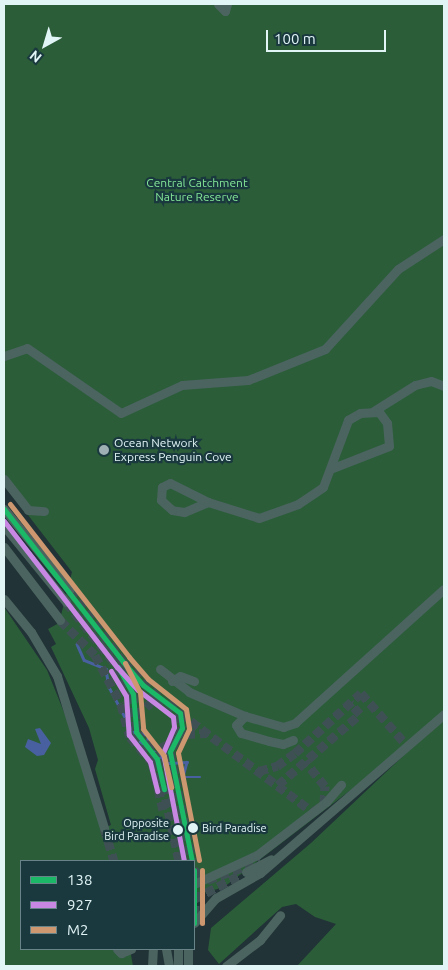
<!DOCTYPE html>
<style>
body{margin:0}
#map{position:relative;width:448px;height:970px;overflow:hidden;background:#213336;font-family:Ubuntu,sans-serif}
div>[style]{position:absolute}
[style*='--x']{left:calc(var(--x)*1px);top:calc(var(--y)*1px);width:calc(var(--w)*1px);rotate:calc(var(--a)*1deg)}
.green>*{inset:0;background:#2b5d39}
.water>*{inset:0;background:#4960a0}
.stream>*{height:2.5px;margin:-1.25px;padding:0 1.25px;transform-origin:1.25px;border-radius:1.25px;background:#4960a0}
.minor-tunnel>*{height:9px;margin-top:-4.5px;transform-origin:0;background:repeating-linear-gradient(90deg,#3e5053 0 9px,transparent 0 13.5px)}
.minor>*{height:9px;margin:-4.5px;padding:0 4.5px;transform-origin:4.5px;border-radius:4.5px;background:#4b6460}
.bus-1>*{height:5px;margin:-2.5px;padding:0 2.5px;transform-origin:2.5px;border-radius:2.5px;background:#1ab867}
.bus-2>*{height:5px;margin:-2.5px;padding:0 2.5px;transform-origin:2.5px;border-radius:2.5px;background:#c787e3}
.bus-3>*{height:5px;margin:-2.5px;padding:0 2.5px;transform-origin:2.5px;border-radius:2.5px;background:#cd976f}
.dots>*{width:14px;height:14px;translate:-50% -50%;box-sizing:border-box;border:2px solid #19393e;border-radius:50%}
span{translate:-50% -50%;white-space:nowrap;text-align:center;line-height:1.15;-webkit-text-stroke:4.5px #19393e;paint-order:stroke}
.bus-label{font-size:11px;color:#e1f4f6}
.right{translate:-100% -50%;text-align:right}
.left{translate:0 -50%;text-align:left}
.park-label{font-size:12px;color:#84e697}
.poi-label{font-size:12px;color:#e1f4f6}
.frame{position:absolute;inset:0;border:5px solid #e1f4f6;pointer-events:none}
.legend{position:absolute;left:20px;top:860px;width:175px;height:90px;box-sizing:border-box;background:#19393e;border:1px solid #698488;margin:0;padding:6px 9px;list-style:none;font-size:15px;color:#e1f4f6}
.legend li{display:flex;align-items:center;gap:10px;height:25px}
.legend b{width:25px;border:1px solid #698488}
.north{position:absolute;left:20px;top:20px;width:50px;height:50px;-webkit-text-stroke:4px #19393e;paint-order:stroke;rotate:219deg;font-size:14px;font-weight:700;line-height:20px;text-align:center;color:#e1f4f6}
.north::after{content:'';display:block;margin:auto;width:18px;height:22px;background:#e1f4f6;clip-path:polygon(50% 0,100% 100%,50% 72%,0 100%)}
.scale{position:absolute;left:266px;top:30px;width:120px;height:22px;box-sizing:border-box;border:2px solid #e1f4f6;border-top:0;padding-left:6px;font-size:15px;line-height:18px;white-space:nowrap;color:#e1f4f6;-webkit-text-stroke:4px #19393e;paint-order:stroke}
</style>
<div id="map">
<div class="green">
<i style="clip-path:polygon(4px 4px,444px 4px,444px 966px,297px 966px,336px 924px,315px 917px,296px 904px,282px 907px,219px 964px,208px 950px,211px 928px,311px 843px,437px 724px,224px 887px,194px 896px,194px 861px,21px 861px,21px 949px,130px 949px,133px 966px,4px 966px,4px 607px,47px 670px,74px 737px,101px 829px,111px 825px,95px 769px,98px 760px,89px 728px,51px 647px,56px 644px,48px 629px,59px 623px,72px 572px,4px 484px)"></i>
</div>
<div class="water">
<i style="clip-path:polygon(40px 728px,51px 743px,44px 755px,37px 756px,25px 747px,28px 739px,41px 744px,35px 729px)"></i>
</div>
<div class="stream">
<i style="--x:77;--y:644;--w:17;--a:66"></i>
<i style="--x:84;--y:660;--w:24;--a:22"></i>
<i style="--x:106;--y:669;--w:18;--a:81"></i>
<i style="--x:109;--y:687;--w:58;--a:62.1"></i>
<i style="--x:136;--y:738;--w:41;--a:37.1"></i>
<i style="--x:169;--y:763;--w:18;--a:-3"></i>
<i style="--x:187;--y:762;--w:16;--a:105"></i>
<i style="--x:183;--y:777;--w:17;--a:0"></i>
<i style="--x:133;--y:731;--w:16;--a:15"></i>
<i style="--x:148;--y:735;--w:14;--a:90"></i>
</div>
<div class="minor-tunnel">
<i style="--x:70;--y:590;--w:89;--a:53.6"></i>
<i style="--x:123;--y:662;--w:54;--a:45"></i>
<i style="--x:66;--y:602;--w:82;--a:51.4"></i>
<i style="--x:117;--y:666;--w:32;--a:60"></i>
<i style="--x:133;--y:694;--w:38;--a:85"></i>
<i style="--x:136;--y:732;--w:34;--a:52"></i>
<i style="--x:157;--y:759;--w:104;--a:77.8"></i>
<i style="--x:60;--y:620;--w:49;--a:45"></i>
<i style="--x:95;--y:655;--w:55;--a:62"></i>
<i style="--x:121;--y:704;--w:34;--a:75"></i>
<i style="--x:130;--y:737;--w:33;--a:49"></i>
<i style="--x:152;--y:762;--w:49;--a:77.1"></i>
<i style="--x:180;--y:713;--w:166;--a:36.7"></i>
<i style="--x:313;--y:812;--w:14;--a:-36"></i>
<i style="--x:324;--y:804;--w:18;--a:-87"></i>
<i style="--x:325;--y:786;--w:32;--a:-129"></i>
<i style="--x:136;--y:716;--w:24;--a:-42"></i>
<i style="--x:154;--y:700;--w:14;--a:8"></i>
<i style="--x:168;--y:702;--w:16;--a:43"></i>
<i style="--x:180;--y:713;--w:15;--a:82"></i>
<i style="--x:182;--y:728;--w:27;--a:117"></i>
<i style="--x:170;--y:752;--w:111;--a:78.6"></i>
<i style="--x:146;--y:744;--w:16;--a:15"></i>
<i style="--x:161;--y:748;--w:29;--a:-29"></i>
<i style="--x:186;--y:734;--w:20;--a:-3"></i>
<i style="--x:259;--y:771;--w:19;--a:-16"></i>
<i style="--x:277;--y:766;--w:22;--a:-36"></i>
<i style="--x:295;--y:753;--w:89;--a:-42.3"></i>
<i style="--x:361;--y:693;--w:64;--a:48.8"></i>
<i style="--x:278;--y:785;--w:108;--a:-40.9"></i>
<i style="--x:360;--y:714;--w:15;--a:-132"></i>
<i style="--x:104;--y:828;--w:34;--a:73"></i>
<i style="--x:194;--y:870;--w:16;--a:38"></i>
<i style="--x:207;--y:880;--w:57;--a:-19.4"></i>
<i style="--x:195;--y:878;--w:42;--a:90"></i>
<i style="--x:194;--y:899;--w:52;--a:-27.6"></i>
</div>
<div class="minor">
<i style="--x:218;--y:4;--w:10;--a:45"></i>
<i style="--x:225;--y:11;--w:7;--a:-74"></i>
<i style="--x:4;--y:356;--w:24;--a:-19"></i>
<i style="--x:27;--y:348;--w:114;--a:34.7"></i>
<i style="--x:121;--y:413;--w:67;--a:-24.7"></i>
<i style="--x:182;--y:385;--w:66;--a:-4.3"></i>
<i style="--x:248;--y:380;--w:83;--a:-21.9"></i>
<i style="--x:325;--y:349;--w:108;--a:-47.6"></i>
<i style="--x:398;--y:269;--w:55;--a:-33.1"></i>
<i style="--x:372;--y:412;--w:51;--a:-32.1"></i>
<i style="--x:415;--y:385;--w:16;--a:-14"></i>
<i style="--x:431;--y:381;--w:14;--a:21"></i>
<i style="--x:4;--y:479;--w:39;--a:52"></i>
<i style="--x:28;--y:510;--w:16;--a:4"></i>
<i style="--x:208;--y:502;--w:26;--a:157"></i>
<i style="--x:184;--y:512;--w:12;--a:-171"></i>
<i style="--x:172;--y:510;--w:15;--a:-138"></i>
<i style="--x:161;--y:500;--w:13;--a:-86"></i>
<i style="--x:162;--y:487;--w:9;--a:-27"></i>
<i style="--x:170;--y:483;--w:42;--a:26.6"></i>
<i style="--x:208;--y:502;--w:53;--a:17.4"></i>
<i style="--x:259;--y:518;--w:41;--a:-19.7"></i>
<i style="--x:298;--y:504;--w:30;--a:-34"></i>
<i style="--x:323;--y:487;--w:72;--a:-69.5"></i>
<i style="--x:348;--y:420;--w:14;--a:-30"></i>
<i style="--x:360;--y:413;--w:19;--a:-3"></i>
<i style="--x:379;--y:412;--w:14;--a:54"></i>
<i style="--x:387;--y:423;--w:23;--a:85"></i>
<i style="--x:389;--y:446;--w:60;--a:158.6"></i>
<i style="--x:4;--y:509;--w:104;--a:50.8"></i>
<i style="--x:4;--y:526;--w:98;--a:50.8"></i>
<i style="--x:4;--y:547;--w:92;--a:52.5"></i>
<i style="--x:4;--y:599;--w:43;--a:50.7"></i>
<i style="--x:31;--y:632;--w:51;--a:59.4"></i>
<i style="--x:57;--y:676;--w:159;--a:72.8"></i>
<i style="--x:160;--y:669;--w:37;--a:38"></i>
<i style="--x:189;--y:692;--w:61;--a:23.2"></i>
<i style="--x:172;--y:681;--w:9;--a:-32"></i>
<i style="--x:180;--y:676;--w:15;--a:20"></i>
<i style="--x:293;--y:740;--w:11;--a:158"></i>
<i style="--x:283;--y:744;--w:14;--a:-168"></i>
<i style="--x:269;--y:741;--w:29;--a:-164"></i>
<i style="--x:241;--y:733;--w:9;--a:-122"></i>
<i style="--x:236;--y:725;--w:13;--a:-45"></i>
<i style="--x:245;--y:716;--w:40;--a:16"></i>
<i style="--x:283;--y:727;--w:13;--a:-18"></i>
<i style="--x:295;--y:723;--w:200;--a:-42"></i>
<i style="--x:246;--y:872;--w:28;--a:-27"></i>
<i style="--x:194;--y:884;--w:69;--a:-24.7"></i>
<i style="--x:257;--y:855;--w:87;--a:-37.5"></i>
<i style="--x:326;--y:802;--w:23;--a:-49"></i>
<i style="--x:194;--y:923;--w:33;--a:-49"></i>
<i style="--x:216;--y:898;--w:51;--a:-29.6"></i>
<i style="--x:260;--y:873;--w:243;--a:-40.8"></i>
<i style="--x:117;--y:949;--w:6;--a:45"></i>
<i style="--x:121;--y:953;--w:11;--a:-22"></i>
<i style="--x:166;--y:949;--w:17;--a:80"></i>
<i style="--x:178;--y:949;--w:17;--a:90"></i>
<i style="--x:188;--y:949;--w:17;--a:90"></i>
<i style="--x:152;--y:966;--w:17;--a:-87"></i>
<i style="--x:226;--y:966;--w:43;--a:-37.4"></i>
<i style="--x:260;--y:940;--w:32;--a:-51"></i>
</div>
<div class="bus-1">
<i style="--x:4;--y:509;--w:194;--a:52.1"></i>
<i style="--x:123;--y:662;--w:30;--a:49"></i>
<i style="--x:143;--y:685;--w:46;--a:37.1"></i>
<i style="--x:180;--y:713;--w:15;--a:82"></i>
<i style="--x:182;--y:728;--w:27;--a:117"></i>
<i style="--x:170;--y:752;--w:111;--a:78.6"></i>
<i style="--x:118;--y:667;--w:31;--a:61"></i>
<i style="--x:133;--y:694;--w:38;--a:85"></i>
<i style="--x:136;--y:732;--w:34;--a:52"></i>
<i style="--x:157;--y:759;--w:31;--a:77"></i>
<i style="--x:194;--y:870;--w:53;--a:90"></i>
</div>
<div class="bus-2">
<i style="--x:4;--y:521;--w:185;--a:52.3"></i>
<i style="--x:117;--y:667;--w:31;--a:48"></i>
<i style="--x:138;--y:690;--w:44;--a:37.6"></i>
<i style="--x:173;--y:717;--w:10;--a:84"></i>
<i style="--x:174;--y:727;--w:28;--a:113"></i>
<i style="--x:163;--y:753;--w:110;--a:79"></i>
<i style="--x:111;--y:671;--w:29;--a:59"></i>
<i style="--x:126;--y:696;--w:39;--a:86"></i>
<i style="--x:129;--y:735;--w:34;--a:52"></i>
<i style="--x:150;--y:762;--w:30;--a:76"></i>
</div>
<div class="bus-3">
<i style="--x:10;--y:504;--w:194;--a:52.1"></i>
<i style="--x:129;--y:657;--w:29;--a:49"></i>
<i style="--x:148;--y:679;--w:48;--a:38.3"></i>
<i style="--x:186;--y:709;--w:20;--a:81"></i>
<i style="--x:189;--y:729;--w:26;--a:115"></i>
<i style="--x:178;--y:753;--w:109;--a:78.9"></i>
<i style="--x:125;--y:663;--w:33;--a:63"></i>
<i style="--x:140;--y:692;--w:37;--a:85"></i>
<i style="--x:143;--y:729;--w:34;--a:52"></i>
<i style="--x:164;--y:756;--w:32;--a:77"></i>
<i style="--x:202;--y:870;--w:53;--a:90"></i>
</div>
<div class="dots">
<i style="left:104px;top:450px;background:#9eb0b3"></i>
<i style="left:193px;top:828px;background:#e1f4f6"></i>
<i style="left:178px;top:830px;background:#e1f4f6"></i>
</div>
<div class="bus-label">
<span class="right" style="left:169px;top:830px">Opposite<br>Bird Paradise</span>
<span class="left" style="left:202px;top:828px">Bird Paradise</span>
</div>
<div class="park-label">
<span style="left:197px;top:190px">Central Catchment<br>Nature Reserve</span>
</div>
<div class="poi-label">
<span class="left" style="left:114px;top:450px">Ocean Network<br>Express Penguin Cove</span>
</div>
<div class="frame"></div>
<ul class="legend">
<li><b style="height:6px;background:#1ab867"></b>138</li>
<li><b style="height:6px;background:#c787e3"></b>927</li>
<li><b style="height:6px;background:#cd976f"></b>M2</li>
</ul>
<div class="north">N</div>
<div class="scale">100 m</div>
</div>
